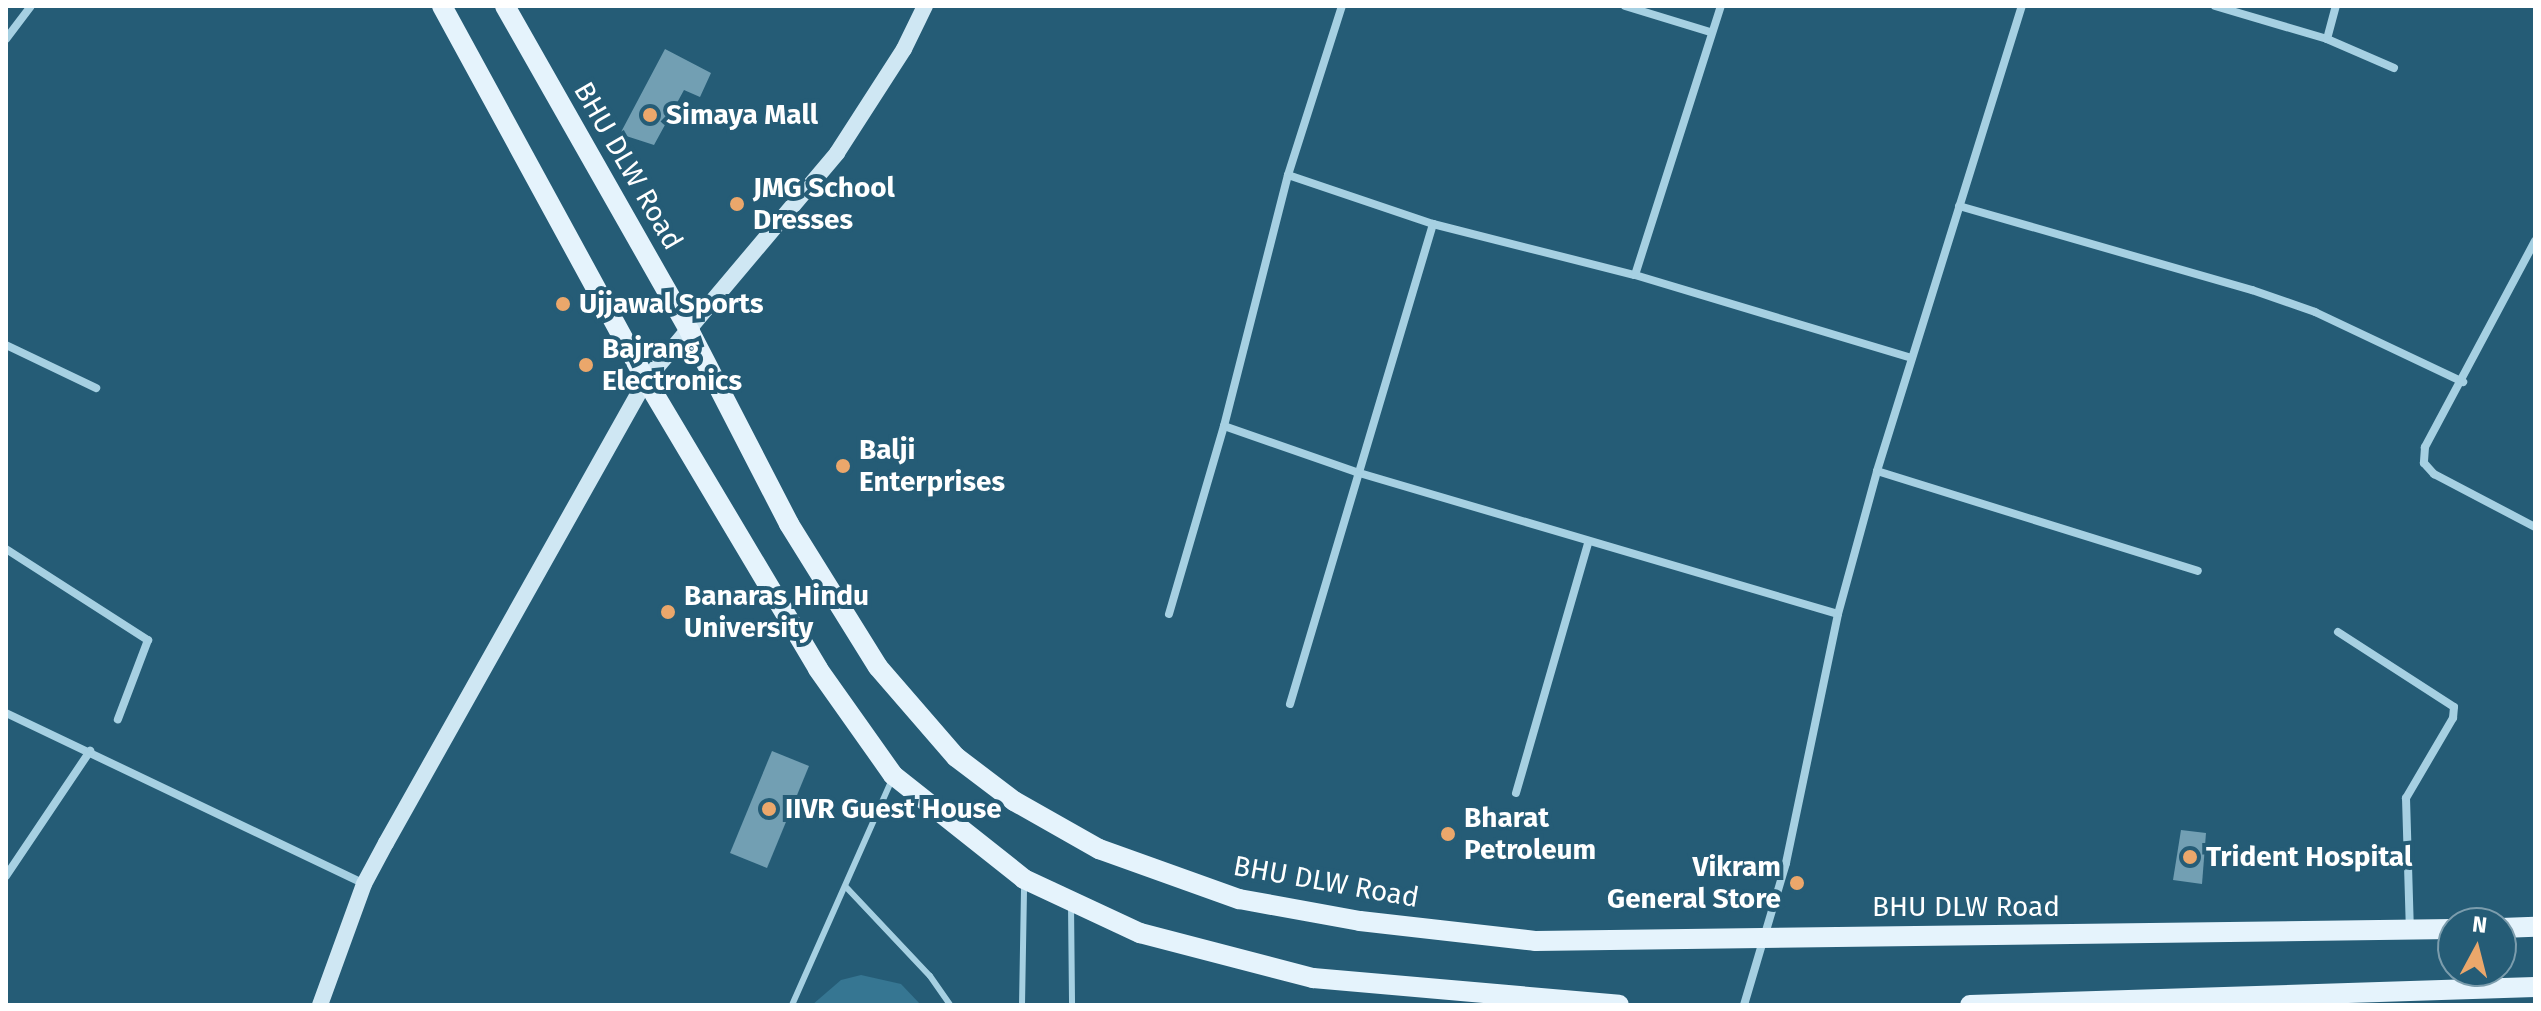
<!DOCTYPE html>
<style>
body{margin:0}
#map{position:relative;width:2541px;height:1011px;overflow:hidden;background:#255c76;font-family:"Fira Sans",sans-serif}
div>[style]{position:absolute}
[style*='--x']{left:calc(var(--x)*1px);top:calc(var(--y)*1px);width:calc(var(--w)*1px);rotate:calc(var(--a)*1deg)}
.green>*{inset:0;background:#367692}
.building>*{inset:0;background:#729fb3}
.lane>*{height:6px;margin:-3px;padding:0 3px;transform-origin:3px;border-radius:3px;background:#a6d0e2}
.street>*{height:8px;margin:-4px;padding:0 4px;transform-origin:4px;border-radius:4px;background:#a6d0e2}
.secondary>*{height:16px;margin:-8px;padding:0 8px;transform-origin:8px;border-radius:8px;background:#cfe7f3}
.primary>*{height:20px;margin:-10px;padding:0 10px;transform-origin:10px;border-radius:10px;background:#e5f3fc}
.dots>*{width:22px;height:22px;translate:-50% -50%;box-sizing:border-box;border:4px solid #255c76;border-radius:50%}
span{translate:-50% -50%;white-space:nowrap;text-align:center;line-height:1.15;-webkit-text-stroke:8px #255c76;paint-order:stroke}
.poi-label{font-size:28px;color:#fff;font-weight:700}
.left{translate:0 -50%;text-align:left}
.right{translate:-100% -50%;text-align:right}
.street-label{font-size:28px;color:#fff}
.frame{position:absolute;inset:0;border:8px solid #fff;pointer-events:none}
.north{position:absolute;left:2437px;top:907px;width:80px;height:80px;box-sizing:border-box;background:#255c76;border:2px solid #7c9dad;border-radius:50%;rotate:7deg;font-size:22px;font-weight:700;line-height:32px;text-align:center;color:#fff}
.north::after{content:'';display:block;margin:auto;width:28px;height:36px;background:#eba76b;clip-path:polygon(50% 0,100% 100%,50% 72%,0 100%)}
</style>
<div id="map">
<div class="green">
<i style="clip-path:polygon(861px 975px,901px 984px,921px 1005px,812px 1005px,841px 980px)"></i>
</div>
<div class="building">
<i style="clip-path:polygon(665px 49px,711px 73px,700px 97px,684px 90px,654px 145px,620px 134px)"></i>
<i style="clip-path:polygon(772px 751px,809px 766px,767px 868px,730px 853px)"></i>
<i style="clip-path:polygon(2181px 830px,2206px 833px,2202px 884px,2173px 880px)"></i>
</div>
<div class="lane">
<i style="--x:846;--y:887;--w:122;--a:46.7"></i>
<i style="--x:930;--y:976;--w:35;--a:55"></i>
<i style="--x:1071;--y:905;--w:100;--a:89.4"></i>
<i style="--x:792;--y:1005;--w:247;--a:-66.1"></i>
<i style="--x:1022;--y:1005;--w:120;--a:-89"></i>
</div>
<div class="street">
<i style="--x:1625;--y:6;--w:89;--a:17"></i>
<i style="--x:2215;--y:6;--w:117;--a:16.4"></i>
<i style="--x:2327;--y:39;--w:73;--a:23.4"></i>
<i style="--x:6;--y:39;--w:41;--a:-52.9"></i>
<i style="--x:2327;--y:39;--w:34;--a:-75"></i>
<i style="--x:1288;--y:175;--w:153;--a:18.7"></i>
<i style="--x:1959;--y:206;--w:305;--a:16"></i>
<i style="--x:2252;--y:290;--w:67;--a:19.2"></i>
<i style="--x:2315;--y:312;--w:164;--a:25.3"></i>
<i style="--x:2535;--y:241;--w:234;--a:118.1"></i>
<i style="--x:2425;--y:447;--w:16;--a:94"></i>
<i style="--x:2424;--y:463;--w:15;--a:48"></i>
<i style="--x:2434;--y:474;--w:114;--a:27.7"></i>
<i style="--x:1635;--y:275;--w:282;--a:-72.3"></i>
<i style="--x:6;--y:345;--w:100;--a:25.5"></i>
<i style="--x:1224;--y:426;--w:140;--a:19.2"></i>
<i style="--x:1356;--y:472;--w:502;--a:16.42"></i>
<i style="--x:1877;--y:471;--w:336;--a:17.3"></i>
<i style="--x:6;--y:549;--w:169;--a:32.7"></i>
<i style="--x:148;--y:640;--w:85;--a:110.8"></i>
<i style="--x:1169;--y:614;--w:196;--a:-73.7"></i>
<i style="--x:1224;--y:426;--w:259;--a:-75.7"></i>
<i style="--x:1288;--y:175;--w:177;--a:-72.3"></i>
<i style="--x:2338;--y:632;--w:138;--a:32.9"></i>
<i style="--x:2454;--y:707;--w:11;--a:95"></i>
<i style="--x:2453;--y:718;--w:93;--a:120.4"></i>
<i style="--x:2406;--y:798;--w:132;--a:88.3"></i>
<i style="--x:1290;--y:704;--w:501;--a:-73.41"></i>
<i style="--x:1433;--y:224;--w:208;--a:14.2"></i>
<i style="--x:1635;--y:275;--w:288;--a:16.7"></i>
<i style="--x:6;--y:713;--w:397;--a:25.5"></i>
<i style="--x:1516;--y:793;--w:260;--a:-73.9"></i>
<i style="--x:6;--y:876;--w:151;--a:-56.1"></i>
<i style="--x:1744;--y:1005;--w:148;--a:-73.5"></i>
<i style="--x:1786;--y:863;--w:254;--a:-78.2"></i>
<i style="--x:1838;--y:614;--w:148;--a:-74.7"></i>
<i style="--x:1877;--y:471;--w:487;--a:-72.7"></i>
</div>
<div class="secondary">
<i style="--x:320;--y:1005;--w:129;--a:-70"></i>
<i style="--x:364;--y:884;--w:47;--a:-61.8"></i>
<i style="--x:386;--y:843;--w:531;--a:-60.68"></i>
<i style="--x:646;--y:380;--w:297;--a:-49.9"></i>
<i style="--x:837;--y:153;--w:124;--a:-57.2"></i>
<i style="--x:904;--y:49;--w:48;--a:-64"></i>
</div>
<div class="primary">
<i style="--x:442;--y:6;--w:426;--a:61.4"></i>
<i style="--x:646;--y:380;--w:336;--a:59.2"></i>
<i style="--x:818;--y:669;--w:130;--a:54.7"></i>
<i style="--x:893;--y:775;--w:167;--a:38.4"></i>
<i style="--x:1024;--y:879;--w:128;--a:25"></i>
<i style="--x:1140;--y:933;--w:179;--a:14.6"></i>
<i style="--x:1313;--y:978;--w:307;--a:5"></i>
<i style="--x:505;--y:6;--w:375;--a:60.4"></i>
<i style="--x:690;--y:332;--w:216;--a:62.7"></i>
<i style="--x:789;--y:524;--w:168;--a:58.1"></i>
<i style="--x:878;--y:667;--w:119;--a:49.1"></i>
<i style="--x:956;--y:757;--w:73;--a:37.2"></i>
<i style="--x:1014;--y:801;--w:98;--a:29.5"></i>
<i style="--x:1099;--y:849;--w:149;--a:19.7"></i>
<i style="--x:1239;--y:899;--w:123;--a:10.3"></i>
<i style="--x:1360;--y:921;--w:176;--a:6.5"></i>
<i style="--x:1535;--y:941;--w:918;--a:-0.75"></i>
<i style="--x:2501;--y:928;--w:34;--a:-2"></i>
<i style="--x:1970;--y:1005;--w:565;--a:-1.82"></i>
</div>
<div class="dots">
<i style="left:650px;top:115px;background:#eba76b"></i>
<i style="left:737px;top:204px;background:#eba76b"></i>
<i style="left:563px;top:304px;background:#eba76b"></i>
<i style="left:586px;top:365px;background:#eba76b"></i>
<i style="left:843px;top:466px;background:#eba76b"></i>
<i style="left:668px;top:612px;background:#eba76b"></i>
<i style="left:769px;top:809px;background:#eba76b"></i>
<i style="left:1448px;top:834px;background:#eba76b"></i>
<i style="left:2190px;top:857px;background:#eba76b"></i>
<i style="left:1797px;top:883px;background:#eba76b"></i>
</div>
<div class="poi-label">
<span class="left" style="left:666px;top:115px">Simaya Mall</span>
<span class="left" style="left:753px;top:204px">JMG School<br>Dresses</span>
<span class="left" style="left:579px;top:304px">Ujjawal Sports</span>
<span class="left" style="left:602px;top:365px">Bajrang<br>Electronics</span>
<span class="left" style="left:859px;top:466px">Balji<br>Enterprises</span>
<span class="left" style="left:684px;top:612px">Banaras Hindu<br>University</span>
<span class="left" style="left:785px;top:809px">IIVR Guest House</span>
<span class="left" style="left:1464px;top:834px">Bharat<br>Petroleum</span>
<span class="left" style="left:2206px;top:857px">Trident Hospital</span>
<span class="right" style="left:1781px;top:883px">Vikram<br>General Store</span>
</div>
<div class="street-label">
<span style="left:628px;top:166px;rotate:60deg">BHU DLW Road</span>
<span style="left:1326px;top:882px;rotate:10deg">BHU DLW Road</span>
<span style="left:1966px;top:907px">BHU DLW Road</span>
</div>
<div class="frame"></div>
<div class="north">N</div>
</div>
